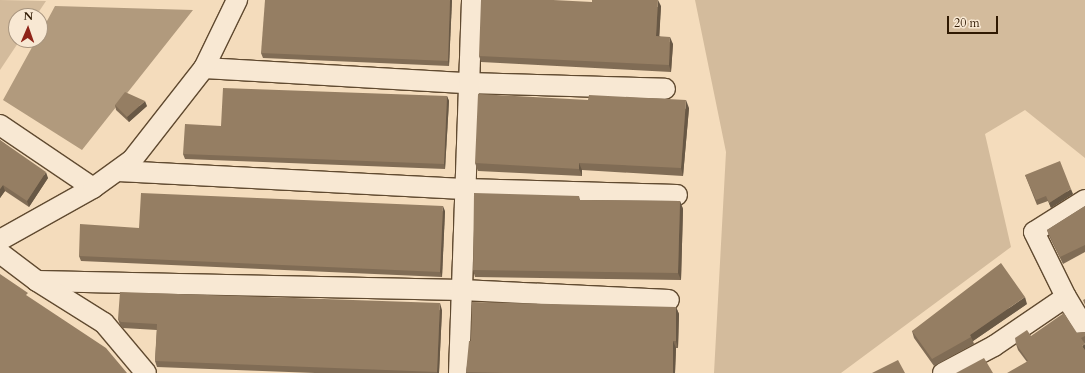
<!DOCTYPE html>
<style>
body{margin:0}
#map{position:relative;width:1085px;height:373px;overflow:hidden;background:#f4dcbc;font-family:Cardo,serif}
div>[style]{position:absolute}
[style*='--x']{left:calc(var(--x)*1px);top:calc(var(--y)*1px);width:calc(var(--w)*1px);rotate:calc(var(--a)*1deg)}
.green>*{inset:0;background:#d3bb9c}
.water>*{inset:0;background:#b19a7d}
.roads{filter:drop-shadow(1px 0 #604a30) drop-shadow(-1px 0 #604a30) drop-shadow(0 1px #604a30) drop-shadow(0 -1px #604a30)}
.minor>*{height:20px;margin:-10px;padding:0 10px;transform-origin:10px;border-radius:10px;background:#f8e8d3}
.wall>*{inset:0;background:#806c55}
.shaded-wall>*{inset:0;background:#685845}
.building>*{inset:0;background:#957e63}
span{translate:-50% -50%;white-space:nowrap;text-align:center;line-height:1.15;-webkit-text-stroke:3px #f8e8d3;paint-order:stroke}
.north{position:absolute;left:8px;top:8px;width:40px;height:40px;box-sizing:border-box;background:#f8e8d3;border:1px solid #a8957f;border-radius:50%;rotate:2deg;font-size:11px;font-weight:700;line-height:16px;text-align:center;color:#2f1902}
.north::after{content:'';display:block;margin:auto;width:14px;height:18px;background:#8f2418;clip-path:polygon(50% 0,100% 100%,50% 72%,0 100%)}
.scale{position:absolute;left:947px;top:16px;width:51px;height:18px;box-sizing:border-box;border:2px solid #2f1902;border-top:0;padding-left:5px;font-size:12px;line-height:14px;white-space:nowrap;color:#2f1902;-webkit-text-stroke:3px #f8e8d3;paint-order:stroke}
</style>
<div id="map">
<div class="green">
<i style="clip-path:polygon(0 0,46px 1px,36px 16px,16px 16px,16px 40px,20px 40px,0 70px)"></i>
<i style="clip-path:polygon(695px 0,1085px 0,1085px 158px,1025px 110px,985px 134px,1011px 247px,841px 373px,714px 373px,726px 152px)"></i>
</div>
<div class="water">
<i style="clip-path:polygon(55px 6px,193px 10px,82px 150px,3px 100px,36px 40px,40px 40px,40px 34px)"></i>
</div>
<div class="roads">
<div class="minor">
<i style="--x:204;--y:68;--w:264;--a:3.3"></i>
<i style="--x:468;--y:83;--w:197;--a:1.7"></i>
<i style="--x:0;--y:125;--w:112;--a:34.1"></i>
<i style="--x:118;--y:171;--w:346;--a:3"></i>
<i style="--x:464;--y:189;--w:213;--a:1.6"></i>
<i style="--x:1085;--y:200;--w:60;--a:147.9"></i>
<i style="--x:1034;--y:232;--w:72;--a:63.8"></i>
<i style="--x:1066;--y:297;--w:37;--a:59"></i>
<i style="--x:0;--y:240;--w:107;--a:-29.2"></i>
<i style="--x:93;--y:188;--w:48;--a:-35.7"></i>
<i style="--x:132;--y:160;--w:117;--a:-52"></i>
<i style="--x:204;--y:68;--w:76;--a:-64.1"></i>
<i style="--x:0;--y:253;--w:46;--a:37.1"></i>
<i style="--x:37;--y:281;--w:425;--a:1.2"></i>
<i style="--x:462;--y:290;--w:207;--a:2.8"></i>
<i style="--x:37;--y:281;--w:79;--a:32.1"></i>
<i style="--x:104;--y:323;--w:65;--a:50"></i>
<i style="--x:459;--y:373;--w:373;--a:-88"></i>
<i style="--x:943;--y:373;--w:58;--a:-27.9"></i>
<i style="--x:994;--y:346;--w:87;--a:-34.2"></i>
</div>
</div>
<div class="wall">
<i style="clip-path:polygon(452px 0,449px 66px,263px 58px,261px 53px)"></i>
<i style="clip-path:polygon(661px 6px,659px 36px,673px 44px,671px 72px,481px 62px,479px 56px)"></i>
<i style="clip-path:polygon(447px 96px,449px 101px,445px 169px,185px 159px,183px 154px,221px 126px)"></i>
<i style="clip-path:polygon(115px 105px,147px 106px,129px 122px,116px 110px)"></i>
<i style="clip-path:polygon(689px 108px,683px 176px,582px 170px,582px 176px,478px 171px,475px 163px)"></i>
<i style="clip-path:polygon(0 140px,48px 178px,29px 207px,5px 191px,0 198px)"></i>
<i style="clip-path:polygon(1025px 175px,1073px 194px,1051px 208px,1048px 201px,1037px 205px)"></i>
<i style="clip-path:polygon(579px 196px,580px 200px,680px 201px,683px 209px,681px 280px,475px 277px,473px 270px)"></i>
<i style="clip-path:polygon(1085px 206px,1085px 252px,1063px 264px,1049px 236px,1047px 230px)"></i>
<i style="clip-path:polygon(445px 211px,442px 277px,81px 261px,79px 256px,139px 228px)"></i>
<i style="clip-path:polygon(1027px 304px,973px 341px,974px 344px,934px 366px,914px 338px,912px 331px)"></i>
<i style="clip-path:polygon(676px 307px,679px 314px,678px 348px,676px 348px,675px 373px,466px 373px,466px 372px,471px 341px)"></i>
<i style="clip-path:polygon(442px 310px,439px 373px,315px 373px,157px 367px,155px 361px,157px 330px,123px 328px,120px 325px,118px 319px)"></i>
<i style="clip-path:polygon(1085px 332px,1085px 343px,1084px 344px,1027px 362px,1018px 350px,1016px 344px,1031px 336px)"></i>
</div>
<div class="shaded-wall">
<i style="clip-path:polygon(450px 0,452px 0,449px 66px,448px 61px)"></i>
<i style="clip-path:polygon(658px 0,661px 6px,659px 43px,656px 36px)"></i>
<i style="clip-path:polygon(670px 37px,673px 44px,671px 72px,669px 65px)"></i>
<i style="clip-path:polygon(447px 96px,449px 101px,445px 169px,444px 164px)"></i>
<i style="clip-path:polygon(686px 100px,689px 108px,683px 176px,681px 168px)"></i>
<i style="clip-path:polygon(145px 101px,147px 106px,129px 122px,127px 117px)"></i>
<i style="clip-path:polygon(579px 163px,582px 170px,582px 176px,579px 169px)"></i>
<i style="clip-path:polygon(46px 172px,48px 178px,29px 207px,27px 201px)"></i>
<i style="clip-path:polygon(3px 185px,5px 191px,0 198px,0 189px)"></i>
<i style="clip-path:polygon(1071px 189px,1073px 194px,1051px 208px,1049px 203px)"></i>
<i style="clip-path:polygon(680px 201px,683px 209px,681px 280px,678px 273px)"></i>
<i style="clip-path:polygon(443px 206px,445px 211px,442px 277px,440px 272px)"></i>
<i style="clip-path:polygon(1025px 297px,1027px 304px,973px 341px,970px 335px)"></i>
<i style="clip-path:polygon(440px 303px,442px 310px,439px 373px,437px 373px)"></i>
<i style="clip-path:polygon(676px 307px,679px 314px,678px 348px,676px 341px)"></i>
<i style="clip-path:polygon(673px 341px,676px 348px,675px 373px,673px 373px)"></i>
<i style="clip-path:polygon(1085px 344px,1085px 352px,1082px 346px)"></i>
</div>
<div class="building">
<i style="clip-path:polygon(265px 0,450px 0,448px 61px,261px 53px)"></i>
<i style="clip-path:polygon(481px 0,553px 0,592px 2px,592px 0,658px 0,656px 36px,670px 37px,669px 65px,479px 56px)"></i>
<i style="clip-path:polygon(223px 88px,447px 96px,444px 164px,183px 154px,185px 124px,221px 126px)"></i>
<i style="clip-path:polygon(125px 92px,145px 101px,127px 117px,115px 105px)"></i>
<i style="clip-path:polygon(478px 94px,588px 100px,589px 95px,686px 100px,681px 168px,579px 163px,579px 169px,475px 163px)"></i>
<i style="clip-path:polygon(0 140px,46px 172px,27px 201px,3px 185px,0 189px)"></i>
<i style="clip-path:polygon(1060px 161px,1071px 189px,1049px 203px,1046px 196px,1036px 200px,1025px 175px)"></i>
<i style="clip-path:polygon(141px 193px,443px 206px,440px 272px,79px 256px,80px 224px,139px 228px)"></i>
<i style="clip-path:polygon(474px 193px,579px 196px,579px 200px,680px 201px,678px 273px,473px 270px)"></i>
<i style="clip-path:polygon(1085px 206px,1085px 245px,1060px 257px,1047px 230px)"></i>
<i style="clip-path:polygon(1001px 263px,1025px 297px,970px 335px,971px 337px,932px 359px,912px 331px)"></i>
<i style="clip-path:polygon(0 274px,28px 293px,26px 295px,106px 348px,127px 373px,0 373px)"></i>
<i style="clip-path:polygon(120px 292px,440px 303px,437px 372px,155px 361px,157px 324px,121px 322px,118px 319px)"></i>
<i style="clip-path:polygon(1085px 299px,1085px 305px,1083px 300px)"></i>
<i style="clip-path:polygon(472px 302px,676px 307px,676px 341px,673px 341px,673px 373px,504px 373px,466px 372px,469px 341px,471px 341px)"></i>
<i style="clip-path:polygon(1064px 313px,1077px 333px,1085px 332px,1085px 336px,1081px 338px,1085px 344px,1082px 346px,1085px 350px,1085px 373px,1007px 373px,1028px 361px,1016px 344px,1015px 338px,1027px 330px,1031px 336px)"></i>
<i style="clip-path:polygon(984px 358px,993px 373px,956px 373px)"></i>
<i style="clip-path:polygon(898px 360px,905px 373px,872px 373px)"></i>
</div>
<div class="north">N</div>
<div class="scale">20 m</div>
</div>
